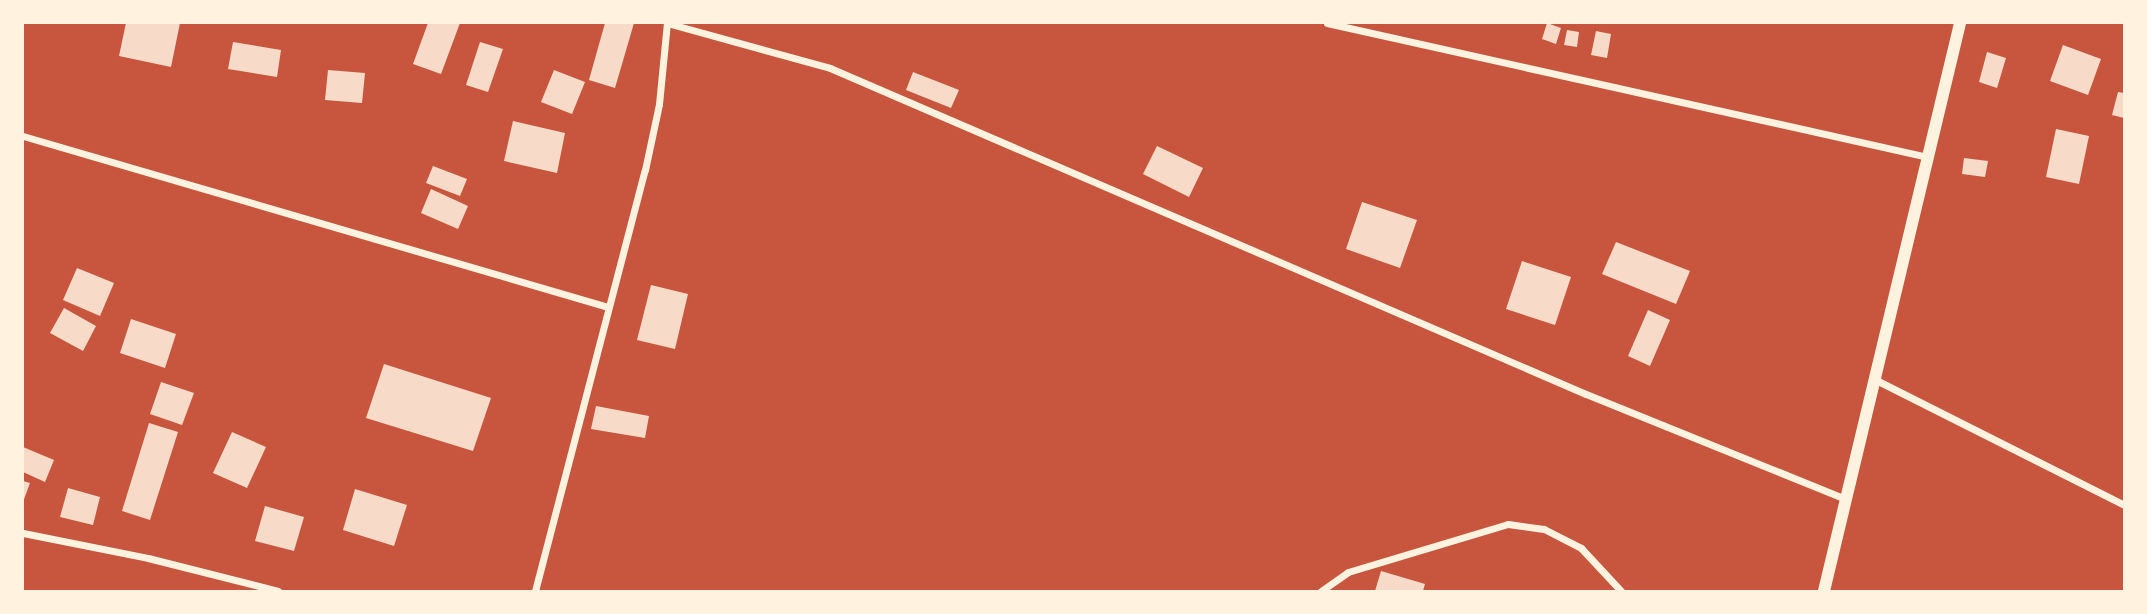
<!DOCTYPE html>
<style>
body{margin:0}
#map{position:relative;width:2147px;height:614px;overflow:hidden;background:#c8553d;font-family:Jost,sans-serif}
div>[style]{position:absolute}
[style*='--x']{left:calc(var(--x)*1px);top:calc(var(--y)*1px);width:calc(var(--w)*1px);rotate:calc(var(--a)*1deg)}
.building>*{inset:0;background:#f7dbc8}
.minor>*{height:7px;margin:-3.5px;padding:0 3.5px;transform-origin:3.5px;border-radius:3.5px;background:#fff3e0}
.tertiary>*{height:12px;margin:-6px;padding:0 6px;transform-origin:6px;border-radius:6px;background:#fff3e0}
span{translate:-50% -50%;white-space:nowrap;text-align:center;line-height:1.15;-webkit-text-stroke:7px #fff3e0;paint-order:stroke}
.frame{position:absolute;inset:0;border:24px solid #fff3e0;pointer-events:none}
</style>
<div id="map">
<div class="building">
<i style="clip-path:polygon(126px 23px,180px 23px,171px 67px,119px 56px)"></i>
<i style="clip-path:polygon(428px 23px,460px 23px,441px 74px,413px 64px)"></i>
<i style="clip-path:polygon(605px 23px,634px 23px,615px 88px,589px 80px)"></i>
<i style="clip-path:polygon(1547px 23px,1561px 28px,1556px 44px,1542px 39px)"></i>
<i style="clip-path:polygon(1567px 30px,1579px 32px,1577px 47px,1564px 45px)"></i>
<i style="clip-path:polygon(1596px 31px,1611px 34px,1607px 58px,1591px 55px)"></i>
<i style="clip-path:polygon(233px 42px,281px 50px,277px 77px,228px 69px)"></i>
<i style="clip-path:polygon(480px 42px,503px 49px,488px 92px,466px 85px)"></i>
<i style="clip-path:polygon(2063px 45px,2101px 59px,2088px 95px,2050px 81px)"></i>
<i style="clip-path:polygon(1987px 52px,2006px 58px,1997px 88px,1979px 82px)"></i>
<i style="clip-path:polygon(328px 70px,365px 73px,362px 103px,325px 100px)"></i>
<i style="clip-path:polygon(554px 70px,585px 82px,572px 114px,541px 102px)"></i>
<i style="clip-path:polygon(913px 72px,959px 90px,951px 108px,906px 90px)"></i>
<i style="clip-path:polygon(2118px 92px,2124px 93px,2124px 118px,2112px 115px)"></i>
<i style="clip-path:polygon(513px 121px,565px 133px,557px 173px,504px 161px)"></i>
<i style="clip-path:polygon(2056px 129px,2089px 136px,2079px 184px,2046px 177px)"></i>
<i style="clip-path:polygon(1157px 146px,1203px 168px,1189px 197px,1143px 174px)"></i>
<i style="clip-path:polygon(1964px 158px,1988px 161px,1985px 177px,1962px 174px)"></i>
<i style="clip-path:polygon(433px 166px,467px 179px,460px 196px,426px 183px)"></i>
<i style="clip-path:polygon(431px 189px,468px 206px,458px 229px,421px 213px)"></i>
<i style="clip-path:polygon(1362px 202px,1417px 220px,1400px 268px,1346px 249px)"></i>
<i style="clip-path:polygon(1616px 242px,1690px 271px,1676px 304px,1602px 274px)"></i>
<i style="clip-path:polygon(1522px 261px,1571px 277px,1555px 325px,1506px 309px)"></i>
<i style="clip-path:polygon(77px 268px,114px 283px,100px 316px,63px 300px)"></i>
<i style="clip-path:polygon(651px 285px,688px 294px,675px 349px,637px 340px)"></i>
<i style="clip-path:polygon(64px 308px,96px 326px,83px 351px,50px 333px)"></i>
<i style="clip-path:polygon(1648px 310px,1670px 320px,1650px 366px,1628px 356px)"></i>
<i style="clip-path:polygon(131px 319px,176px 334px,165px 368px,120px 353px)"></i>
<i style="clip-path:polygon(384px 364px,491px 398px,473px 451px,366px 418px)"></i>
<i style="clip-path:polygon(161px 382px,194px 393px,182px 425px,150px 414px)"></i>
<i style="clip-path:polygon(596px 406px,649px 416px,645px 438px,591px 429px)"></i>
<i style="clip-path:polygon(149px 423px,178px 432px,150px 520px,122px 511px)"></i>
<i style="clip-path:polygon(232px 432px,266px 447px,247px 488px,213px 473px)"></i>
<i style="clip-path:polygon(23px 447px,54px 460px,45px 482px,23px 472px)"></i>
<i style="clip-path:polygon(23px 481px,30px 483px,23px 502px)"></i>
<i style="clip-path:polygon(68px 488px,100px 497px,93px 525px,60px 517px)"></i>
<i style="clip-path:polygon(355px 489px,407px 505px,394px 546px,343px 530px)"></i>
<i style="clip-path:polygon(265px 506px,304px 517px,294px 551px,255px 541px)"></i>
<i style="clip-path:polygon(1381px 571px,1425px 584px,1423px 591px,1375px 591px)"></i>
</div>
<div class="minor">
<i style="--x:667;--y:23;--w:169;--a:15.4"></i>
<i style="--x:830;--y:68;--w:823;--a:23.33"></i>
<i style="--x:1586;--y:394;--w:280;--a:22"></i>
<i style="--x:1327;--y:23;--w:616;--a:12.57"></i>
<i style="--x:23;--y:136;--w:609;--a:16.29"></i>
<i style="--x:1874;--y:379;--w:280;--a:26.7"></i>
<i style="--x:23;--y:533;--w:127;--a:11.3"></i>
<i style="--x:148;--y:558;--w:134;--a:14.2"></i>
<i style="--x:535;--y:591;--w:435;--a:-75.4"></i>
<i style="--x:645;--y:170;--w:67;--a:-78"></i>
<i style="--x:659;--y:104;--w:81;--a:-84.4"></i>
<i style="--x:1321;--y:591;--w:33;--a:-35"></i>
<i style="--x:1348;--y:572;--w:167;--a:-16.7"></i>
<i style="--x:1508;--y:524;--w:36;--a:8"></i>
<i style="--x:1544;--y:529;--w:42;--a:27.2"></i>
<i style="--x:1581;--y:548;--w:59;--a:47.1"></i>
</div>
<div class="tertiary">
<i style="--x:1824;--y:591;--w:584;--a:-76.53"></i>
</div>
<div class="frame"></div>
</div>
